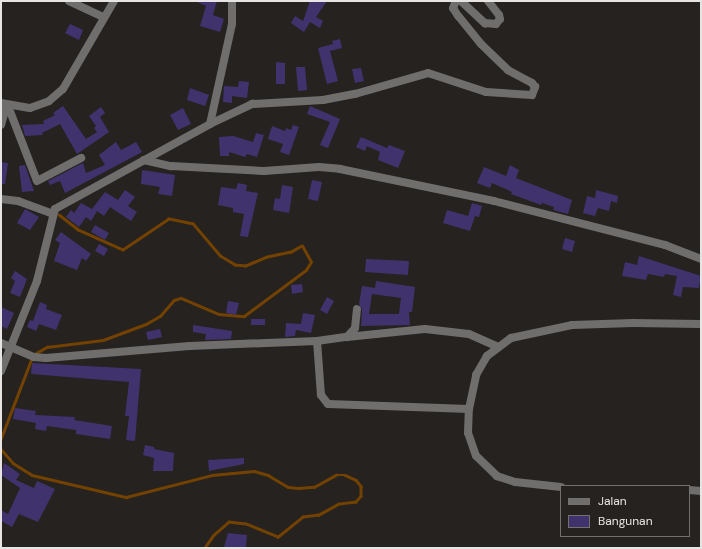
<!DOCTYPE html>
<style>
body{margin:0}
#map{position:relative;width:702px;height:549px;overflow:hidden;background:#25221f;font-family:"DM Sans",sans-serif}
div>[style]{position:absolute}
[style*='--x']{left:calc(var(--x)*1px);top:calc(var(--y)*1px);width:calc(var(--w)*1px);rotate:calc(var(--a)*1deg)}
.stream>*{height:2.5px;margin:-1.25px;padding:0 1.25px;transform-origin:1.25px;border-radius:1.25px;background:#734200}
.building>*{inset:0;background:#40336d}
.street>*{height:8px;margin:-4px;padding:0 4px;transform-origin:4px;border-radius:4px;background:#6f6e6c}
span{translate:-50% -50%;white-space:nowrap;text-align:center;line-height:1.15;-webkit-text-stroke:3px #25221f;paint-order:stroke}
.frame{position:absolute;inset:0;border:2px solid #e7e5e3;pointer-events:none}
.legend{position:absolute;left:560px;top:485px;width:130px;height:52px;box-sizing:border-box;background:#25221f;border:1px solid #73706d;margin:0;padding:5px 7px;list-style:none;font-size:12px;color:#e7e5e3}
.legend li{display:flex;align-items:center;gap:8px;height:20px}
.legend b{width:20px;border:1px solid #73706d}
</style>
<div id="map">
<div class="stream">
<i style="--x:36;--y:353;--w:13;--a:-29"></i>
<i style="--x:47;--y:347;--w:56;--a:-7.1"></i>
<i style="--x:103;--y:340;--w:46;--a:-20.4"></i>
<i style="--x:146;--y:324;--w:16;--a:-30"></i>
<i style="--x:160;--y:316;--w:21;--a:-49"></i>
<i style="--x:174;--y:300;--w:7;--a:-16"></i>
<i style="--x:181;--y:298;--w:41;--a:22.8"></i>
<i style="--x:219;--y:314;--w:25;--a:5"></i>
<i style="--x:244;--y:316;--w:77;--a:-36.6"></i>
<i style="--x:306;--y:270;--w:9;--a:-58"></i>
<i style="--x:311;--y:262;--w:18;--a:-119"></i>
<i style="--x:302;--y:246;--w:13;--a:151"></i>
<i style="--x:291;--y:252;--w:25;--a:168"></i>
<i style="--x:267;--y:257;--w:23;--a:157"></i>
<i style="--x:246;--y:266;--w:11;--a:-175"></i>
<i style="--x:235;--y:265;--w:17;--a:-149"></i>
<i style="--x:220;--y:256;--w:42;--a:-130.2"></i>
<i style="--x:193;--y:224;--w:25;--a:-168"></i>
<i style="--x:169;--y:219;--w:55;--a:146"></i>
<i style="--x:123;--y:250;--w:49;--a:-156"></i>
<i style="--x:78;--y:230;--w:24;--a:-142"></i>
<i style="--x:1;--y:438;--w:84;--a:-69"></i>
<i style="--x:1;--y:449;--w:18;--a:49"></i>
<i style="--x:13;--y:463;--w:22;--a:32"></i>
<i style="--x:32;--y:475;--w:97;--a:13.2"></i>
<i style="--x:126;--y:497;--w:89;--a:-14.3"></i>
<i style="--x:212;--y:475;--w:42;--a:-5.4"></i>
<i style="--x:254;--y:471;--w:15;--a:16"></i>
<i style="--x:268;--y:475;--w:23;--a:31"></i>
<i style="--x:288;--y:487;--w:10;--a:6"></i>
<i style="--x:298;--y:488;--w:16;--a:-4"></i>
<i style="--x:314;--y:487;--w:25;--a:-29"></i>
<i style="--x:336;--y:475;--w:9;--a:0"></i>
<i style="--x:345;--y:475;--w:12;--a:24"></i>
<i style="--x:356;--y:480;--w:8;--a:50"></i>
<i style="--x:361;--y:486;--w:10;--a:90"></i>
<i style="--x:361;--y:496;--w:8;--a:130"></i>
<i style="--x:356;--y:502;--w:17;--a:173"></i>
<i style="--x:339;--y:504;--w:23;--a:151"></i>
<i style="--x:319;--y:515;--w:16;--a:173"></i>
<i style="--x:303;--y:517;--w:32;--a:141"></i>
<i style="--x:278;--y:537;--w:35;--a:-158"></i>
<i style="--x:245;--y:524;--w:16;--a:-173"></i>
<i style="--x:229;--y:522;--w:20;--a:139"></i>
<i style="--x:214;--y:535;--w:16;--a:125"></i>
</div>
<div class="building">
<i style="clip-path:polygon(195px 1px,217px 1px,213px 15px,224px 19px,220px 32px,200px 26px,206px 6px)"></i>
<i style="clip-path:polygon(310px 1px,327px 1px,316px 17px,323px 21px,320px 28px,310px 22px,304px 32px,291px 23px,295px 16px,303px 21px)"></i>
<i style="clip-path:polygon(70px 24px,83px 30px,79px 40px,65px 33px)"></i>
<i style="clip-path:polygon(340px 39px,342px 48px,330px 51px,338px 81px,327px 84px,318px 48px,333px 44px,332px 41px)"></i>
<i style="clip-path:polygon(276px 62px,285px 63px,285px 84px,276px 84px)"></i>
<i style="clip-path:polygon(296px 67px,305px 67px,307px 90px,298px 91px)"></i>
<i style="clip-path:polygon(361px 68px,364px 81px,355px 83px,352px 69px)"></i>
<i style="clip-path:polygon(239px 81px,249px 82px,247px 98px,232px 96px,232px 103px,223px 102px,224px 86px,238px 87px)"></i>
<i style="clip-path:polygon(190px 88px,209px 95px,205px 106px,187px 100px)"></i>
<i style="clip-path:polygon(63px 106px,86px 139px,97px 132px,94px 128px,96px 126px,89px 116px,101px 107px,105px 113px,100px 117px,109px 132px,77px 154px,60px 124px,42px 133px,43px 135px,25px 136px,22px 125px,44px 124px,43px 121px,55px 115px,53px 113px)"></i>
<i style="clip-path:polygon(310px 106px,340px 119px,328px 148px,320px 145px,330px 122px,307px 114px)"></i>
<i style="clip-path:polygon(183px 108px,191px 124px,178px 130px,170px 115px)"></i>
<i style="clip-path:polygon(293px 125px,299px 127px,289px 155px,280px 152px,283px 144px,268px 139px,272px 126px,285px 131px,286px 128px,291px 130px)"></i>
<i style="clip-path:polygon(256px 133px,264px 135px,257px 157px,247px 154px,245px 157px,229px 152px,229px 156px,220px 156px,219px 137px,233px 136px,253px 142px)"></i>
<i style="clip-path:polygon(361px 137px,387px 148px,389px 145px,405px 151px,398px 168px,378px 160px,380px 152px,367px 146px,365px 151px,356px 147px)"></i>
<i style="clip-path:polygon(116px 142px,121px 150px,136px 142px,142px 152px,65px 193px,60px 181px,50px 185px,48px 181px,83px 163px,86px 173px,105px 165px,99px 155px)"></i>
<i style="clip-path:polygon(1px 162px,8px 163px,5px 184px,1px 184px)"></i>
<i style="clip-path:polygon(25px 165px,34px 191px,22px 192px,19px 166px)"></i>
<i style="clip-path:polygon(510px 165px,519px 170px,516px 178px,572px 200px,568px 214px,553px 210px,554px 207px,542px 203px,541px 205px,511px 194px,512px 192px,492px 183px,490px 188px,477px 183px,484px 167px,506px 176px)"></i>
<i style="clip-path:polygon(142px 170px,175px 175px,172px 196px,158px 194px,160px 187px,141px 184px)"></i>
<i style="clip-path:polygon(312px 180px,322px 182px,318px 201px,308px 199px)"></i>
<i style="clip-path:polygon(238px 183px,247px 185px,246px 191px,258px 193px,248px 237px,240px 236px,244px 214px,233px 212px,233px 208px,218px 205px,221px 187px,236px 189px)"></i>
<i style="clip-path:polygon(282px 185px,293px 187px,289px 213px,273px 210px,275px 198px,280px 199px)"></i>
<i style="clip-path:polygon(125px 190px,135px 197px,128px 206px,137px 212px,131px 221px,110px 207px,104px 216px,97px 211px,91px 221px,86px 217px,79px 227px,66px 217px,71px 210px,74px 213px,81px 203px,92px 209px,105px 192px,118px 200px)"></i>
<i style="clip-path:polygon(596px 190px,618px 196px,617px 203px,611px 201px,609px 211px,598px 208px,595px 216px,583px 213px,587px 196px,595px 198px)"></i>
<i style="clip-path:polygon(472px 203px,482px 206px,479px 217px,475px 216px,470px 231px,443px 223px,447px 210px,468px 216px)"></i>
<i style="clip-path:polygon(25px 209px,39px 217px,30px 230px,17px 223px)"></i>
<i style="clip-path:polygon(95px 225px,109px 233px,105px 240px,91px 232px)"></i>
<i style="clip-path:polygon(61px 232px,91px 254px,86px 261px,82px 258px,77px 270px,54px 261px,60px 243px,55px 240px)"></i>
<i style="clip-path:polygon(565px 238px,575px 241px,572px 252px,562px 249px)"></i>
<i style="clip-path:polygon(99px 244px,108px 249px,104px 256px,95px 251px)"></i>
<i style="clip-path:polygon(639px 256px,701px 276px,699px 288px,683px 287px,681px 297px,673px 295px,677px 276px,665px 274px,664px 277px,648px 274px,646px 280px,622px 276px,625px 262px,637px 265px)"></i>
<i style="clip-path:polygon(366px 259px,409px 261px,408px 275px,365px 272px)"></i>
<i style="clip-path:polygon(15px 271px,27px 279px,20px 297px,10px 293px,15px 281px,11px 278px)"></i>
<i style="clip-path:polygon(evenodd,376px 281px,415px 287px,412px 312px,409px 312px,410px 325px,361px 326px,362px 309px,359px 304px,362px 286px,375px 288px,376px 281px,372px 294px,401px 298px,399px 314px,369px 314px,372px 294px)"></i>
<i style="clip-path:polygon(302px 284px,303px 292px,292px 294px,291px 285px)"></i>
<i style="clip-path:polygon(327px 297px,334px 301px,327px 314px,320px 310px)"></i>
<i style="clip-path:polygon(228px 301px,239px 303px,236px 315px,226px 313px)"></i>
<i style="clip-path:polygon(40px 302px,47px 305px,46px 309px,62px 315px,56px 330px,39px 324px,36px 331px,27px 327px,30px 320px,33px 321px)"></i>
<i style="clip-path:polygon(1px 307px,14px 313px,7px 329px,1px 326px)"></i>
<i style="clip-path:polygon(303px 313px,315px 315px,311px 333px,296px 330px,295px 336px,285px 337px,286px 323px,301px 324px)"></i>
<i style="clip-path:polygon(251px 319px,265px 319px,265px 325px,251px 325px)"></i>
<i style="clip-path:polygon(193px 325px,232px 331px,231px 339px,205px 340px,206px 334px,193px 332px)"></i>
<i style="clip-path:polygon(160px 329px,162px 337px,148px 340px,146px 332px)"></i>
<i style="clip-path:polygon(32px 363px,141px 369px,135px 441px,126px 440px,129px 416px,125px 416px,129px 382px,31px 374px)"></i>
<i style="clip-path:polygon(15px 408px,36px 411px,35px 415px,75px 417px,74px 420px,112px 426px,110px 439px,76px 434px,76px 430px,47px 426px,46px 431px,35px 429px,36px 423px,13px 419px)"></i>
<i style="clip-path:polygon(145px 445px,154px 447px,154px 449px,174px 453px,173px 471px,153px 471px,154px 458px,143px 455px)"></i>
<i style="clip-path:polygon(244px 458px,244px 464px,209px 471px,208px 460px)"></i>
<i style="clip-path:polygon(4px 463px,20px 474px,16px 480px,34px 488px,37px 481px,55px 489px,38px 522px,19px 514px,12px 527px,1px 521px,1px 510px,8px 514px,20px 488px,1px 475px)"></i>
<i style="clip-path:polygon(228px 533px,247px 535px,246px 548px,224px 547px)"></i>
</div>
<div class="street">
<i style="--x:69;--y:1;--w:38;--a:25"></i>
<i style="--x:461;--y:1;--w:33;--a:43"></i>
<i style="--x:485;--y:23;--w:11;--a:5"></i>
<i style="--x:496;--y:24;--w:6;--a:-51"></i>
<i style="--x:500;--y:19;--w:4;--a:-104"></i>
<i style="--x:499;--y:15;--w:18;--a:-128"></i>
<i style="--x:1;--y:103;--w:29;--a:10"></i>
<i style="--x:30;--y:108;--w:20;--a:-20"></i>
<i style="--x:49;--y:101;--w:18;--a:-41"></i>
<i style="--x:63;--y:89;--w:102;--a:-59.9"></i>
<i style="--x:8;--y:106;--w:80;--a:68.9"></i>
<i style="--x:37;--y:181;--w:50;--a:-27.6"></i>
<i style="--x:1;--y:109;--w:6;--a:59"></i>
<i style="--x:4;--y:114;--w:11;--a:105"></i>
<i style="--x:210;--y:124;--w:47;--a:-25.5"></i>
<i style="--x:252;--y:104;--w:71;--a:-3.2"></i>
<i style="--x:323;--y:100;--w:33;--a:-11"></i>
<i style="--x:355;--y:94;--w:76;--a:-16"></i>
<i style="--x:428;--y:73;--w:61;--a:18.1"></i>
<i style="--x:486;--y:92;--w:46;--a:3.7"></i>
<i style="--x:532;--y:95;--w:9;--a:-69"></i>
<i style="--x:535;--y:87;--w:5;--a:-127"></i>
<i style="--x:532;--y:83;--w:27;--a:-152"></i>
<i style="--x:508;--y:70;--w:37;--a:-136"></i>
<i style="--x:481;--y:44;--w:36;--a:-129"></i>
<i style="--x:458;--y:16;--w:9;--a:-122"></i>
<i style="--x:453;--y:8;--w:8;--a:-67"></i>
<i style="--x:144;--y:160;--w:28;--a:13"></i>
<i style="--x:171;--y:166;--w:93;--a:3.1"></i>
<i style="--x:264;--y:171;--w:55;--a:-4.2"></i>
<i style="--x:319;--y:167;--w:21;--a:5"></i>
<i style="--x:340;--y:169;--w:157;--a:11.7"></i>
<i style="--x:494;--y:201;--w:177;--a:14.4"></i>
<i style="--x:665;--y:245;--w:39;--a:21"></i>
<i style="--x:1;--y:199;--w:17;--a:7"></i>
<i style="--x:18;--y:201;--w:37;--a:20"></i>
<i style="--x:347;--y:337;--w:78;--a:-5.9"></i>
<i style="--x:425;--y:329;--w:44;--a:6.5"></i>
<i style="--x:469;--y:334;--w:32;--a:24"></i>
<i style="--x:317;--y:341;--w:30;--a:-8"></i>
<i style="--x:347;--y:337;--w:12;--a:-48"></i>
<i style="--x:355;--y:328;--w:19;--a:-84"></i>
<i style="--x:1;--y:343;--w:36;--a:23"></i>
<i style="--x:34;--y:357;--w:12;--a:5"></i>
<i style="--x:46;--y:358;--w:144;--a:-4.8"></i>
<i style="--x:190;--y:346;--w:127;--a:-2.3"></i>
<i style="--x:317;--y:341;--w:54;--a:85.8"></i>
<i style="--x:321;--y:395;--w:11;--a:52"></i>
<i style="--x:328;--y:404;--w:141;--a:2"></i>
<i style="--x:1;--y:371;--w:97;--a:-68.2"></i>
<i style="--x:37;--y:281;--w:74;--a:-76"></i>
<i style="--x:55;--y:209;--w:177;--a:-28.7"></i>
<i style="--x:210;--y:124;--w:102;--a:-77.6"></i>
<i style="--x:232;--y:24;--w:23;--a:-90"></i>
<i style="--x:561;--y:487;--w:46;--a:-173.8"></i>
<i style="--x:515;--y:482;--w:19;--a:-162"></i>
<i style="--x:497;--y:476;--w:29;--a:-136"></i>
<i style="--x:476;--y:456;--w:24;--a:-109"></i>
<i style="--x:468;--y:433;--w:24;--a:-88"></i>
<i style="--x:469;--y:409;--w:35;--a:-78"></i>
<i style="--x:476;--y:375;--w:22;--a:-60"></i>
<i style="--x:487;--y:356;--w:30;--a:-37"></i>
<i style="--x:511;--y:338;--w:62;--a:-12"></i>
<i style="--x:572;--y:325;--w:61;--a:-1.9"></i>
<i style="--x:633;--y:323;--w:68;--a:0.8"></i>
<i style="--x:689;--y:490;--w:12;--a:5"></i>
</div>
<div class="frame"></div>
<ul class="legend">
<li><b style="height:5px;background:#6f6e6c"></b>Jalan</li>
<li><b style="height:11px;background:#40336d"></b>Bangunan</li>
</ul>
</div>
